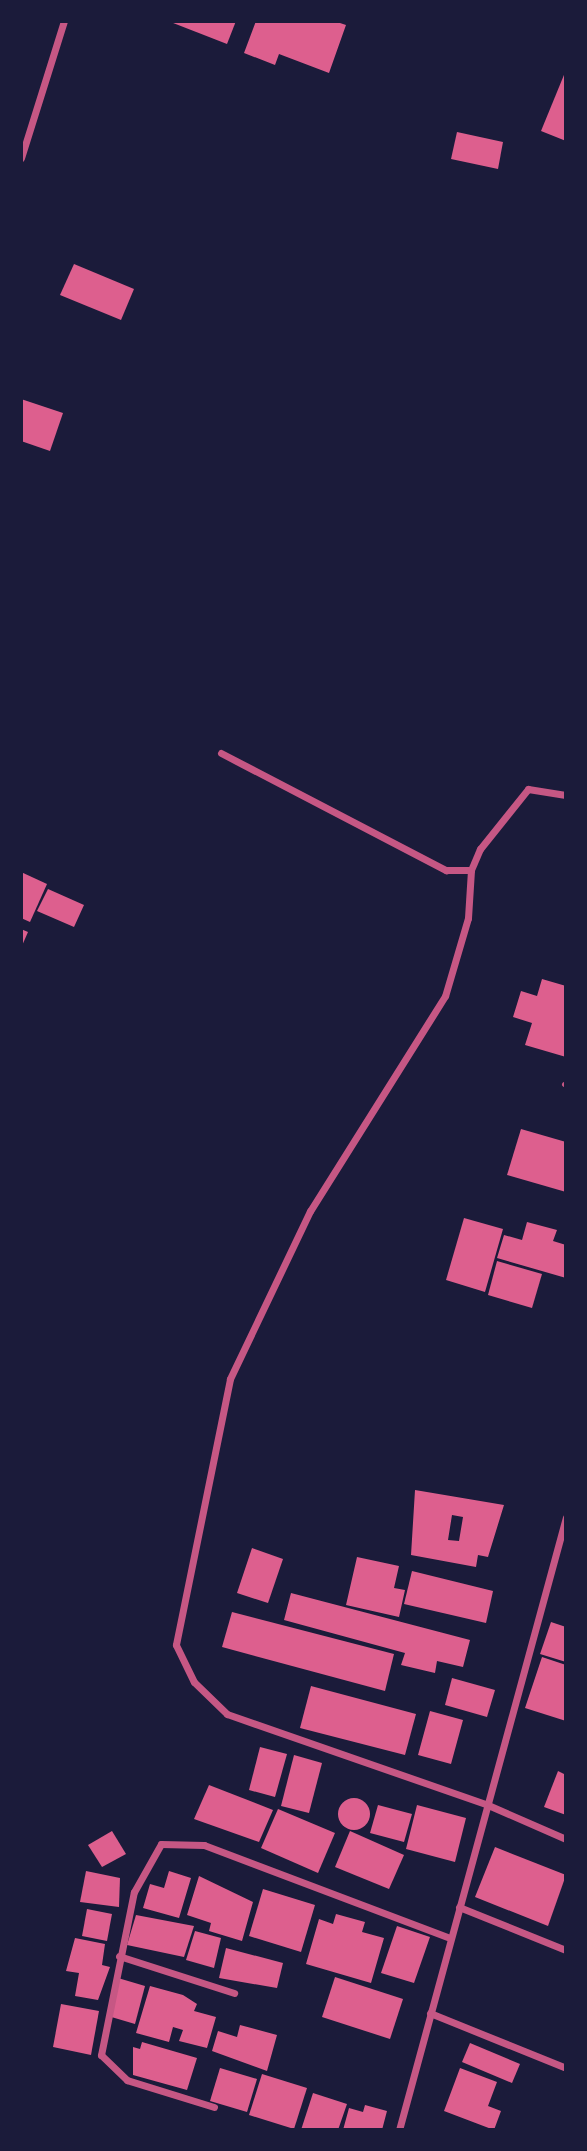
<!DOCTYPE html>
<style>
body{margin:0}
#map{position:relative;width:587px;height:2151px;overflow:hidden;background:#1b1b3a;font-family:Signika,sans-serif}
div>[style]{position:absolute}
[style*='--x']{left:calc(var(--x)*1px);top:calc(var(--y)*1px);width:calc(var(--w)*1px);rotate:calc(var(--a)*1deg)}
.building>*{inset:0;background:#dd5f8e}
.round{border-radius:50%}
.service>*{height:5px;margin:-2.5px;padding:0 2.5px;transform-origin:2.5px;border-radius:2.5px;background:#c65784}
.minor>*{height:7px;margin:-3.5px;padding:0 3.5px;transform-origin:3.5px;border-radius:3.5px;background:#c65784}
span{translate:-50% -50%;white-space:nowrap;text-align:center;line-height:1.15;-webkit-text-stroke:6px #1b1b3a;paint-order:stroke}
.frame{position:absolute;inset:0;border:23px solid #1b1b3a;pointer-events:none}
</style>
<div id="map">
<div class="building">
<i style="clip-path:polygon(168px 21px,236px 21px,227px 44px)"></i>
<i style="clip-path:polygon(256px 21px,334px 21px,346px 25px,329px 73px,279px 54px,275px 65px,244px 53px)"></i>
<i style="clip-path:polygon(566px 70px,566px 141px,541px 131px)"></i>
<i style="clip-path:polygon(457px 132px,503px 142px,498px 169px,451px 159px)"></i>
<i style="clip-path:polygon(74px 264px,134px 289px,121px 320px,60px 295px)"></i>
<i style="clip-path:polygon(21px 399px,63px 413px,50px 451px,21px 441px)"></i>
<i style="clip-path:polygon(21px 872px,47px 884px,30px 922px,21px 918px)"></i>
<i style="clip-path:polygon(48px 889px,84px 905px,74px 927px,37px 911px)"></i>
<i style="clip-path:polygon(21px 929px,28px 932px,21px 948px)"></i>
<i style="clip-path:polygon(542px 979px,566px 986px,566px 1057px,525px 1045px,532px 1023px,513px 1017px,521px 991px,537px 996px)"></i>
<i style="clip-path:polygon(521px 1129px,566px 1142px,566px 1192px,507px 1175px)"></i>
<i style="clip-path:polygon(464px 1218px,503px 1229px,485px 1292px,446px 1280px)"></i>
<i style="clip-path:polygon(527px 1222px,557px 1230px,553px 1241px,566px 1245px,566px 1278px,497px 1258px,504px 1235px,522px 1240px)"></i>
<i style="clip-path:polygon(497px 1261px,542px 1274px,532px 1308px,488px 1295px)"></i>
<i style="clip-path:polygon(evenodd,415px 1490px,504px 1505px,488px 1557px,478px 1555px,476px 1567px,411px 1555px,415px 1490px,452px 1515px,463px 1517px,459px 1541px,448px 1540px,452px 1515px)"></i>
<i style="clip-path:polygon(252px 1548px,283px 1559px,268px 1603px,237px 1593px)"></i>
<i style="clip-path:polygon(357px 1557px,399px 1566px,394px 1588px,405px 1590px,399px 1617px,346px 1605px)"></i>
<i style="clip-path:polygon(412px 1571px,493px 1591px,486px 1623px,404px 1604px)"></i>
<i style="clip-path:polygon(291px 1593px,470px 1640px,463px 1667px,437px 1661px,435px 1673px,401px 1665px,405px 1653px,284px 1620px)"></i>
<i style="clip-path:polygon(232px 1612px,394px 1654px,385px 1691px,222px 1647px)"></i>
<i style="clip-path:polygon(551px 1622px,566px 1627px,566px 1662px,540px 1654px)"></i>
<i style="clip-path:polygon(542px 1657px,566px 1665px,566px 1721px,525px 1708px)"></i>
<i style="clip-path:polygon(452px 1678px,495px 1690px,487px 1717px,445px 1705px)"></i>
<i style="clip-path:polygon(311px 1686px,416px 1714px,405px 1755px,300px 1728px)"></i>
<i style="clip-path:polygon(430px 1711px,463px 1720px,451px 1764px,418px 1755px)"></i>
<i style="clip-path:polygon(260px 1747px,287px 1754px,275px 1797px,249px 1790px)"></i>
<i style="clip-path:polygon(294px 1755px,322px 1763px,309px 1813px,281px 1806px)"></i>
<i style="clip-path:polygon(558px 1771px,566px 1775px,566px 1815px,544px 1807px)"></i>
<i style="clip-path:polygon(209px 1785px,273px 1810px,259px 1842px,194px 1819px)"></i>
<i class="round" style="left:338px;top:1798px;width:32px;height:32px"></i>
<i style="clip-path:polygon(378px 1805px,412px 1814px,404px 1842px,370px 1833px)"></i>
<i style="clip-path:polygon(417px 1805px,466px 1818px,455px 1862px,406px 1849px)"></i>
<i style="clip-path:polygon(278px 1809px,335px 1833px,318px 1873px,261px 1848px)"></i>
<i style="clip-path:polygon(112px 1831px,126px 1854px,102px 1867px,88px 1845px)"></i>
<i style="clip-path:polygon(350px 1831px,404px 1855px,389px 1889px,335px 1867px)"></i>
<i style="clip-path:polygon(495px 1847px,566px 1875px,548px 1926px,475px 1897px)"></i>
<i style="clip-path:polygon(86px 1871px,120px 1878px,119px 1907px,80px 1902px)"></i>
<i style="clip-path:polygon(169px 1871px,191px 1878px,179px 1918px,143px 1908px,150px 1884px,164px 1888px)"></i>
<i style="clip-path:polygon(199px 1876px,253px 1902px,242px 1941px,209px 1931px,211px 1923px,187px 1915px)"></i>
<i style="clip-path:polygon(263px 1889px,315px 1905px,301px 1952px,249px 1936px)"></i>
<i style="clip-path:polygon(87px 1909px,112px 1914px,107px 1941px,82px 1936px)"></i>
<i style="clip-path:polygon(336px 1914px,365px 1922px,362px 1932px,384px 1938px,371px 1983px,306px 1964px,319px 1919px,333px 1924px)"></i>
<i style="clip-path:polygon(136px 1915px,194px 1926px,184px 1957px,127px 1945px)"></i>
<i style="clip-path:polygon(397px 1926px,430px 1937px,414px 1983px,381px 1973px)"></i>
<i style="clip-path:polygon(195px 1931px,221px 1938px,214px 1968px,186px 1960px)"></i>
<i style="clip-path:polygon(75px 1938px,105px 1944px,102px 1965px,110px 1967px,98px 2000px,75px 1996px,79px 1973px,66px 1971px)"></i>
<i style="clip-path:polygon(226px 1948px,283px 1963px,277px 1988px,219px 1978px)"></i>
<i style="clip-path:polygon(335px 1977px,403px 1999px,390px 2039px,322px 2017px)"></i>
<i style="clip-path:polygon(118px 1978px,145px 1986px,135px 2024px,108px 2016px)"></i>
<i style="clip-path:polygon(150px 1986px,183px 1995px,197px 2004px,194px 2011px,216px 2017px,207px 2048px,179px 2041px,183px 2030px,173px 2027px,169px 2042px,136px 2033px)"></i>
<i style="clip-path:polygon(61px 2004px,99px 2011px,91px 2055px,53px 2047px)"></i>
<i style="clip-path:polygon(240px 2025px,277px 2035px,267px 2071px,212px 2051px,218px 2031px,237px 2037px)"></i>
<i style="clip-path:polygon(142px 2042px,197px 2058px,187px 2090px,133px 2075px,133px 2047px,140px 2049px)"></i>
<i style="clip-path:polygon(470px 2043px,520px 2064px,512px 2083px,462px 2062px)"></i>
<i style="clip-path:polygon(220px 2068px,257px 2079px,247px 2112px,210px 2101px)"></i>
<i style="clip-path:polygon(460px 2068px,497px 2082px,488px 2106px,501px 2111px,494px 2130px,444px 2111px)"></i>
<i style="clip-path:polygon(262px 2074px,307px 2088px,294px 2129px,249px 2115px)"></i>
<i style="clip-path:polygon(313px 2093px,347px 2104px,338px 2130px,301px 2130px)"></i>
<i style="clip-path:polygon(365px 2105px,387px 2111px,382px 2130px,343px 2130px,349px 2108px,363px 2112px)"></i>
</div>
<div class="service">
<i style="--x:564;--y:1084;--w:2;--a:27"></i>
</div>
<div class="minor">
<i style="--x:21;--y:158;--w:144;--a:-72.6"></i>
<i style="--x:221;--y:753;--w:254;--a:27.5"></i>
<i style="--x:446;--y:870;--w:25;--a:0"></i>
<i style="--x:471;--y:870;--w:23;--a:-67"></i>
<i style="--x:480;--y:849;--w:77;--a:-51.3"></i>
<i style="--x:528;--y:789;--w:38;--a:9"></i>
<i style="--x:471;--y:870;--w:48;--a:93.6"></i>
<i style="--x:468;--y:918;--w:81;--a:106.4"></i>
<i style="--x:445;--y:996;--w:254;--a:122.1"></i>
<i style="--x:310;--y:1211;--w:186;--a:115.5"></i>
<i style="--x:230;--y:1379;--w:271;--a:101.5"></i>
<i style="--x:176;--y:1645;--w:41;--a:64.1"></i>
<i style="--x:194;--y:1682;--w:46;--a:44.1"></i>
<i style="--x:227;--y:1714;--w:276;--a:19.2"></i>
<i style="--x:488;--y:1805;--w:85;--a:23.6"></i>
<i style="--x:459;--y:1907;--w:115;--a:21.9"></i>
<i style="--x:119;--y:1956;--w:121;--a:17.8"></i>
<i style="--x:430;--y:2013;--w:147;--a:22"></i>
<i style="--x:214;--y:2107;--w:91;--a:-162.8"></i>
<i style="--x:127;--y:2080;--w:36;--a:-136"></i>
<i style="--x:101;--y:2055;--w:166;--a:-78.6"></i>
<i style="--x:134;--y:1892;--w:55;--a:-60.6"></i>
<i style="--x:161;--y:1844;--w:43;--a:1.3"></i>
<i style="--x:204;--y:1845;--w:263;--a:20.7"></i>
<i style="--x:399;--y:2130;--w:635;--a:-74.76"></i>
</div>
<div class="frame"></div>
</div>
